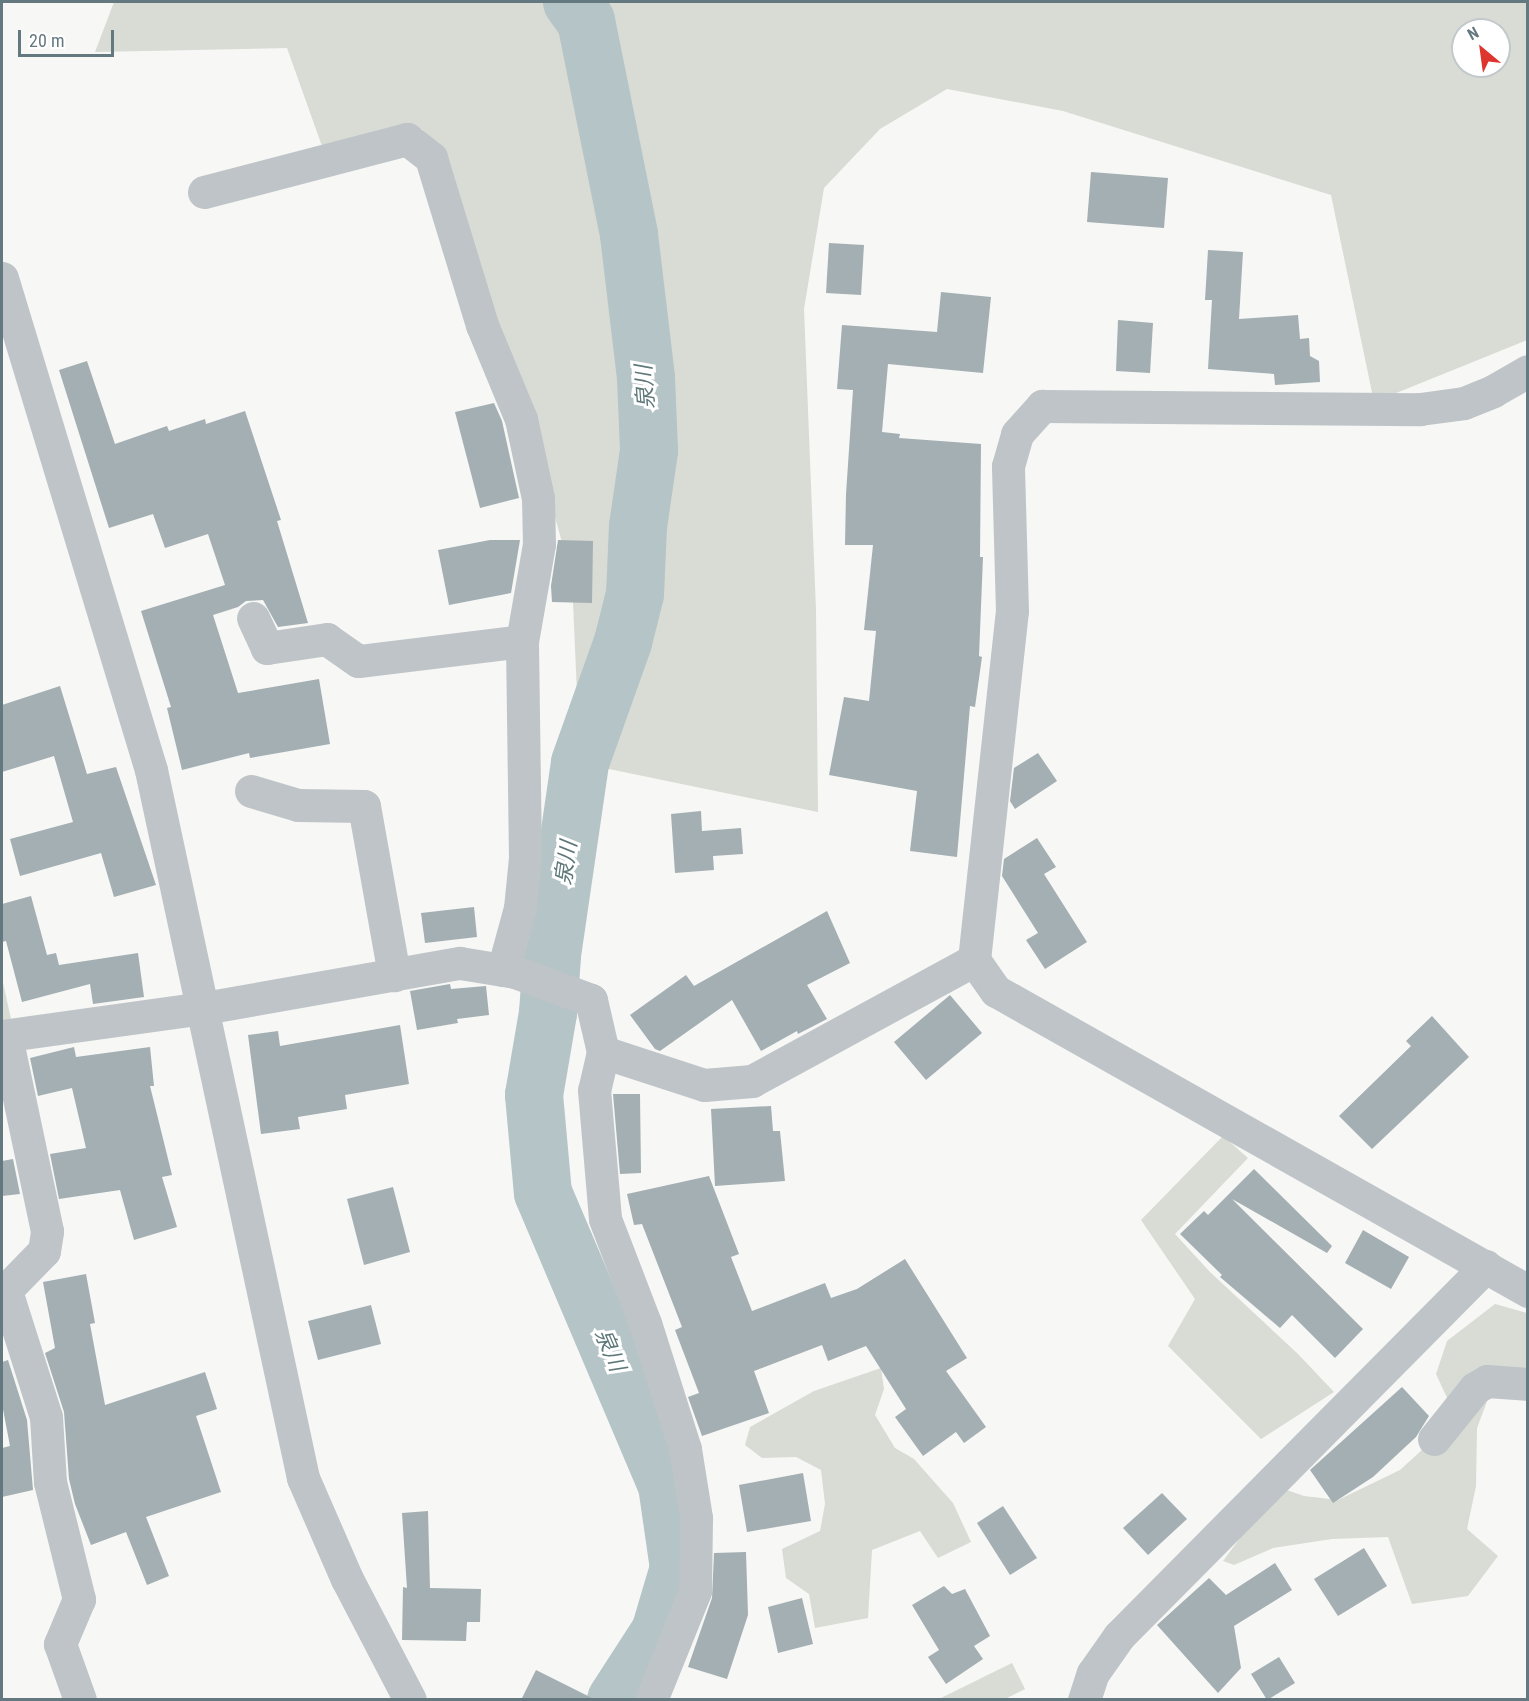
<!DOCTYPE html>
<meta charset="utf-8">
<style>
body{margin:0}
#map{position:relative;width:1529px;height:1701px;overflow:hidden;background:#f7f7f5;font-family:"Roboto Condensed","Noto Sans JP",sans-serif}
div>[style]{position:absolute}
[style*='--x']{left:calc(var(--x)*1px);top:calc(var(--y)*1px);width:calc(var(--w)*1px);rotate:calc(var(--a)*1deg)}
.green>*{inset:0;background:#d8dcd4}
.river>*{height:58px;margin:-29px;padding:0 29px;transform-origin:29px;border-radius:29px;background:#b5c4c6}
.building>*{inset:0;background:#a3afb2}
.minor>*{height:33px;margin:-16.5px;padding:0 16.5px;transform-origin:16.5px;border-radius:16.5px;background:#bec4c7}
span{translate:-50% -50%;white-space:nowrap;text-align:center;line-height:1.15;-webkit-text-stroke:6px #fff;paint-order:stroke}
.water-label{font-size:22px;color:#5e7779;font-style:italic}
.frame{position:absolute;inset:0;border:3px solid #63787f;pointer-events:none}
.north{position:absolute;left:1451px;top:18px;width:60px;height:60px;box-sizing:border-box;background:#fff;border:2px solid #c1c9cc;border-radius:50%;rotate:331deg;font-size:16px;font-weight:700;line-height:24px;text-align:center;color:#63787f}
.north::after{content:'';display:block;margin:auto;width:21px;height:27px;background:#de362e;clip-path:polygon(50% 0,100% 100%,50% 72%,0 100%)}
.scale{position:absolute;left:18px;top:30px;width:96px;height:27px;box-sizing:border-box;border:3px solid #63787f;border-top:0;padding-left:8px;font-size:18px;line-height:21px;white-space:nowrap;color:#63787f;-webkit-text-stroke:4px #fff;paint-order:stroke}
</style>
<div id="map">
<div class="green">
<i style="clip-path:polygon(evenodd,114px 2px,1527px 2px,1527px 340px,1374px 402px,1331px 195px,1063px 111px,947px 89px,880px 129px,824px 188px,804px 309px,816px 610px,818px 812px,580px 763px,572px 579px,509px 349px,422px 129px,323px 149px,287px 48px,95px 52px,114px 2px,1463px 30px,1499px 30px,1499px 66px,1463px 66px,1463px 30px)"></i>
<i style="clip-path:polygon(2px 978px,13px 1028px,2px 1031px)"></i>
<i style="clip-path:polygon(1223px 1136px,1248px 1158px,1175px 1234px,1210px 1272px,1298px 1354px,1334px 1392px,1261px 1439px,1168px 1346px,1195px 1299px,1141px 1220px)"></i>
<i style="clip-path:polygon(1495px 1304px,1527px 1313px,1527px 1367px,1494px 1383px,1477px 1428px,1476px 1486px,1467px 1529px,1498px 1556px,1468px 1596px,1412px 1604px,1388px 1537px,1332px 1539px,1273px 1548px,1234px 1565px,1223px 1561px,1278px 1487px,1304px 1496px,1338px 1500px,1400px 1470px,1434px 1439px,1449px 1402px,1436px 1374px,1447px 1341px)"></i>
<i style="clip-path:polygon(881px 1368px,884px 1389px,875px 1415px,895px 1448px,914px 1459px,953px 1503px,971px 1542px,938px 1558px,920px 1531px,872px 1550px,868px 1618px,815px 1628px,809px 1594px,786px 1578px,782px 1549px,820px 1531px,825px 1504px,821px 1470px,796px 1457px,762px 1458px,745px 1445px,750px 1427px,814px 1391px)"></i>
<i style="clip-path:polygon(1012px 1663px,1025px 1689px,1005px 1699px,939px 1699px)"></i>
</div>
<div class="river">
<i style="--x:572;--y:2;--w:24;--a:54"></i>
<i style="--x:586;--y:21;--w:218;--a:78.6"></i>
<i style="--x:629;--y:235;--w:144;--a:83.2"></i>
<i style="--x:646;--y:378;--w:73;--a:87.6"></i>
<i style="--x:649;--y:451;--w:76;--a:98.3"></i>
<i style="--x:638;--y:526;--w:68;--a:92.5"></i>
<i style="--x:635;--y:594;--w:49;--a:104"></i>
<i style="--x:623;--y:642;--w:128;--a:109.6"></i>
<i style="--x:580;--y:763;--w:195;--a:98.3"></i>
<i style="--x:552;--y:956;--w:57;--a:94"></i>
<i style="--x:548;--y:1013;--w:83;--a:99.7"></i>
<i style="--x:534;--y:1095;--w:98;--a:84.8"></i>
<i style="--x:543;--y:1193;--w:317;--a:67"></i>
<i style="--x:667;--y:1485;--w:84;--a:81.8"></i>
<i style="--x:679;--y:1568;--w:67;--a:106.5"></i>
<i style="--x:660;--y:1632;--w:81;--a:122.9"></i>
</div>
<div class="building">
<i style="clip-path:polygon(1091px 172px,1168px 178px,1164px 228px,1087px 222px)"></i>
<i style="clip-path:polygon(829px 243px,864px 245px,861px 295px,826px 293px)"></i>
<i style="clip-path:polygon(1208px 250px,1243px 252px,1239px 319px,1298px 315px,1300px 339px,1309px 338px,1310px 356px,1319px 361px,1320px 382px,1275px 385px,1274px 374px,1208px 369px,1212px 300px,1205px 300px)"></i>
<i style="clip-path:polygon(941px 292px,991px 297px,983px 373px,888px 364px,882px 432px,900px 434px,899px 438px,981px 444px,980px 557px,983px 557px,979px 656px,982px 657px,975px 707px,970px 706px,957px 857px,910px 851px,917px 791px,829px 775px,844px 697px,869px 701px,876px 631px,864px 630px,873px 545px,845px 545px,846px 494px,853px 390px,837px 389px,842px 325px,937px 332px)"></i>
<i style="clip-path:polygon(1118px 320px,1153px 323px,1150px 373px,1116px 371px)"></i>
<i style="clip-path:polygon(87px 361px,115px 444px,167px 426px,169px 431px,205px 419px,206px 424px,245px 411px,281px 520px,277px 521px,308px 623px,278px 627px,263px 600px,246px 601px,238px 607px,213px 615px,238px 693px,319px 679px,330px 744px,250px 758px,249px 753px,182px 770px,167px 708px,171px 707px,141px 611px,225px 585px,208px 534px,165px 548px,153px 514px,109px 528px,59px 370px)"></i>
<i style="clip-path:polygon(494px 403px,502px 421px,519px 498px,480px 508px,455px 412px)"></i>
<i style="clip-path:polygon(490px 540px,520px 540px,511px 593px,449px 605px,438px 550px)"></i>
<i style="clip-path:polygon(558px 540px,593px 541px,592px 603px,552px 602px,551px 586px)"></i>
<i style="clip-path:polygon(60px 686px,87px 774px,116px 767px,156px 885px,114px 897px,101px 853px,20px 876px,10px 839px,73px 822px,54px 756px,2px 772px,2px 705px)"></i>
<i style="clip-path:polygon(1038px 753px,1057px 781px,1015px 809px,1010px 801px,1014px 768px)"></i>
<i style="clip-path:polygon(701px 811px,702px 831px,741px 828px,743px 854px,713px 856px,714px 870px,675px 873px,671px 814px)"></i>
<i style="clip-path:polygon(1037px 838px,1056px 867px,1044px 874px,1087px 942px,1045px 969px,1026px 940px,1038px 933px,1002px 876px,1004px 859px)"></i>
<i style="clip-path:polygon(31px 896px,47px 955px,56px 953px,59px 965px,138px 953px,144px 997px,93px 1004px,90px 984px,22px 1002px,6px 941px,2px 942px,2px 904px)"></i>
<i style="clip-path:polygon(474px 907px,477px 937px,425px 943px,421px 913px)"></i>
<i style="clip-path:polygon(827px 911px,850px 963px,807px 985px,827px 1019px,798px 1034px,797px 1031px,761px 1051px,732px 1000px,660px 1051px,655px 1049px,630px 1015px,686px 975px,694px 986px)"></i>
<i style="clip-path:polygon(450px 984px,451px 989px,486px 986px,489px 1015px,457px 1019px,458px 1023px,417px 1030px,410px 991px)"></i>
<i style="clip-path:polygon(950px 995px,982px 1033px,926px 1080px,894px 1042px)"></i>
<i style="clip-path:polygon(1432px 1016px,1469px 1057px,1372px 1149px,1339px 1116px,1411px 1046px,1406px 1041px)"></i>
<i style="clip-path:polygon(400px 1025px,409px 1084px,345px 1095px,347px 1109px,298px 1117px,300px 1129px,261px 1134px,248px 1035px,278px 1031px,280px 1046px)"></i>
<i style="clip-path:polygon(74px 1047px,76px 1057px,150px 1047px,154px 1086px,150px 1086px,172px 1175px,162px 1177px,177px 1227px,134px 1240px,120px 1190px,59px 1199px,50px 1154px,86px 1148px,72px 1088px,38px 1096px,30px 1058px)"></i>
<i style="clip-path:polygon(613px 1094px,640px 1094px,641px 1173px,620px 1174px)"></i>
<i style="clip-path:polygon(771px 1106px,773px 1131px,780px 1131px,785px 1181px,715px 1186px,711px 1109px)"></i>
<i style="clip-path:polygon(13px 1159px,20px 1194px,2px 1196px,2px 1161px)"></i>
<i style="clip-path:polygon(1254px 1169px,1332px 1246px,1327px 1253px,1232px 1199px,1363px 1329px,1335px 1358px,1292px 1315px,1280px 1328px,1220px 1277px,1222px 1275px,1180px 1234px,1204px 1211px,1208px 1215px)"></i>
<i style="clip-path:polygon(709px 1176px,739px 1254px,731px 1257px,752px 1311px,825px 1283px,831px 1298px,857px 1289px,905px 1259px,967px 1358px,946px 1371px,986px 1427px,964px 1443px,956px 1432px,923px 1456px,895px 1417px,906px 1409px,866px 1346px,828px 1361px,822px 1345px,754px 1371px,769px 1413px,702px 1436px,688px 1397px,699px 1393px,675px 1330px,682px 1327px,642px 1224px,634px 1225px,627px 1194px)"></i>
<i style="clip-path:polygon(393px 1187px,410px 1252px,364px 1265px,347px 1199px)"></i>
<i style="clip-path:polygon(1363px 1230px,1409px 1257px,1391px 1289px,1345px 1263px)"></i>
<i style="clip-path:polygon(86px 1274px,95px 1323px,90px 1324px,105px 1405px,205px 1372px,217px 1409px,196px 1416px,221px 1492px,146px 1517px,169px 1576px,147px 1585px,126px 1532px,91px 1545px,75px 1504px,69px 1479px,64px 1412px,45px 1353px,55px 1348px,43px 1282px)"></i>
<i style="clip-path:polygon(371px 1305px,381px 1344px,318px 1360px,308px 1321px)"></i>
<i style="clip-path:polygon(8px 1360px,27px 1420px,33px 1490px,2px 1497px,2px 1448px,10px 1446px,2px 1404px,2px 1362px)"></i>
<i style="clip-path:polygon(1402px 1387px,1429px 1416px,1416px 1437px,1373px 1477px,1333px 1503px,1310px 1470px)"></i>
<i style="clip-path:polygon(803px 1473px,811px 1521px,747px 1532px,739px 1485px)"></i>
<i style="clip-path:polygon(1162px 1493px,1187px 1519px,1148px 1555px,1123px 1528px)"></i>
<i style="clip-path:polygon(1003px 1506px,1037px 1558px,1010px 1575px,977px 1523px)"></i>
<i style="clip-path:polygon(428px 1511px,430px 1588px,481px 1589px,480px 1622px,467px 1622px,466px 1641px,402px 1640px,403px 1587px,407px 1588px,402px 1513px)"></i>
<i style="clip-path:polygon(1364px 1548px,1387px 1586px,1338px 1616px,1314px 1579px)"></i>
<i style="clip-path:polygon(746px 1552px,748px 1615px,727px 1679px,688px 1667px,712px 1598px,714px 1553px)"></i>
<i style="clip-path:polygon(1275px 1563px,1292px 1590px,1234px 1626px,1241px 1668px,1218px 1693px,1157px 1625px,1209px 1578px,1226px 1595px)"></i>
<i style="clip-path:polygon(944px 1586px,952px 1594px,965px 1589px,990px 1636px,974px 1646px,983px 1659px,946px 1684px,928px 1657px,939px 1650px,912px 1605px)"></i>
<i style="clip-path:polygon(802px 1598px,813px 1644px,778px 1653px,768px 1607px)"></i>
<i style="clip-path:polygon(1279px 1657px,1295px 1683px,1267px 1700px,1251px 1674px)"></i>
<i style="clip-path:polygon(536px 1670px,596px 1700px,521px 1700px)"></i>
</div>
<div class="minor">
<i style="--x:204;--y:192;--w:210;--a:-14.6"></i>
<i style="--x:407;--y:139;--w:31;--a:38"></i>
<i style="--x:431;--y:158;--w:175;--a:73"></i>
<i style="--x:482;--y:325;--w:102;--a:67.5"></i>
<i style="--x:521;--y:419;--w:81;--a:77.9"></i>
<i style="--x:538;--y:498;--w:46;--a:88.8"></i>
<i style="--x:539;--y:544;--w:98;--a:99.9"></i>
<i style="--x:522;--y:641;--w:165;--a:173"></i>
<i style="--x:358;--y:661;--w:38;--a:-145"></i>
<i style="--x:327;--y:639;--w:61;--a:171.5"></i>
<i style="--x:267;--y:648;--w:33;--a:-115"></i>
<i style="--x:2;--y:278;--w:514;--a:73.15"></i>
<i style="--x:151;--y:770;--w:724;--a:77.88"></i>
<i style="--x:303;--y:1478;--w:110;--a:66.5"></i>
<i style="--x:347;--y:1579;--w:136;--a:62.5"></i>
<i style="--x:251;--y:791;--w:49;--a:16.6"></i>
<i style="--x:298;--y:805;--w:66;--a:0.9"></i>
<i style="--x:364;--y:806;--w:172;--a:79.9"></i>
<i style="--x:974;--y:960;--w:38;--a:55"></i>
<i style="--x:996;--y:991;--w:611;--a:29.42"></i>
<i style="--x:503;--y:970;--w:64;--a:-74.7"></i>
<i style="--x:520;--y:908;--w:50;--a:-84.3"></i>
<i style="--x:525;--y:858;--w:217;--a:-90.8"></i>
<i style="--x:2;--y:1036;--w:204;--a:-7.9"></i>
<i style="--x:204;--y:1008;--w:260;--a:-10"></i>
<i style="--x:460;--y:963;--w:56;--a:9.3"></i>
<i style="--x:515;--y:972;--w:81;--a:20.2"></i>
<i style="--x:591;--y:1000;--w:53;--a:77"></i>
<i style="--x:603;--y:1052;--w:106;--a:18.1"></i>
<i style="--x:704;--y:1085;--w:48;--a:-4.8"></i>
<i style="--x:752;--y:1081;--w:253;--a:-28.6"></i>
<i style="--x:974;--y:960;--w:351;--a:-83.8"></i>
<i style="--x:1012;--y:611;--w:145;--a:-91.6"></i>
<i style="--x:1008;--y:466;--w:33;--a:-74"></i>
<i style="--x:1017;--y:434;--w:38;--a:-48"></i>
<i style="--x:1042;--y:406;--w:378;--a:0.5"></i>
<i style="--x:1420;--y:409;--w:44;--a:-7.8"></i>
<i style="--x:1464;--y:403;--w:31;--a:-22"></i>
<i style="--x:1493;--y:391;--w:40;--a:-29.7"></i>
<i style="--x:603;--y:1052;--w:39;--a:103"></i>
<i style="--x:594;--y:1090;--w:129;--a:85.1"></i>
<i style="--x:605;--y:1219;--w:111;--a:69"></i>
<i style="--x:645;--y:1323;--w:132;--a:72.4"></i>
<i style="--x:685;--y:1449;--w:70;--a:80.9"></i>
<i style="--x:696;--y:1518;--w:73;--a:90.8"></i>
<i style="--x:695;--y:1591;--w:118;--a:112"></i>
<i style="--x:6;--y:1291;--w:132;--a:72.4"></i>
<i style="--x:46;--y:1417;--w:65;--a:86.5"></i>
<i style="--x:50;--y:1482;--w:121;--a:76.1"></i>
<i style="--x:79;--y:1599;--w:49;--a:112.9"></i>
<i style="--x:60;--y:1644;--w:59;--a:70.3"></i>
<i style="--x:2;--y:1294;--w:60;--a:-45.7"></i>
<i style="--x:44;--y:1251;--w:20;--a:-81"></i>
<i style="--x:47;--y:1231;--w:199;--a:-101.9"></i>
<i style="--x:1434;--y:1439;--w:65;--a:-51.2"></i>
<i style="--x:1475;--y:1388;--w:14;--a:-30"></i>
<i style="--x:1487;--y:1381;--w:41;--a:4.2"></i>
<i style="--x:1084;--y:1700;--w:28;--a:-72"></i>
<i style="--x:1093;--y:1673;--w:45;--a:-54.9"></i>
<i style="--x:1119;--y:1636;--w:521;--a:-45.23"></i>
</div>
<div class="water-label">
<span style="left:645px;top:387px;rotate:-94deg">泉川</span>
<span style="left:566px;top:863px;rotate:-82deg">泉川</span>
<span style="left:610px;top:1350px;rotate:67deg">泉川</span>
</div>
<div class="frame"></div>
<div class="north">N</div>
<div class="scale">20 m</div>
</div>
